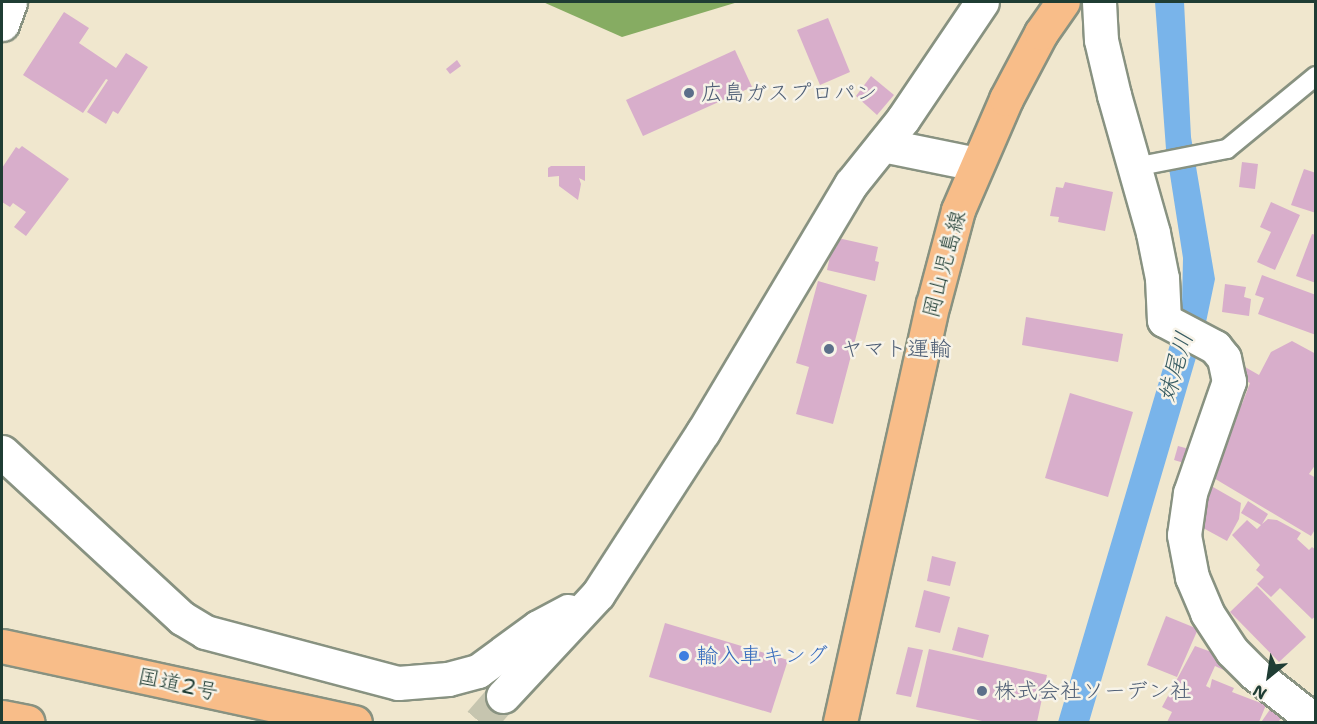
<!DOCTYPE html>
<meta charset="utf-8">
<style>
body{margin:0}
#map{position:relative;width:1317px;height:724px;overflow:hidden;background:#f0e7ce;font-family:"Shantell Sans","Klee One",sans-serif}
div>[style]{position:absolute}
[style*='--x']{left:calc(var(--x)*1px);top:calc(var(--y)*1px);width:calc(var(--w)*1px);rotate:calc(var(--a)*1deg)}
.forest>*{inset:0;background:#86ac62}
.water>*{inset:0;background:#79b4ea}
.building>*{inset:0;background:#d8aecb}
.street-tunnel>*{height:33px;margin-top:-16.5px;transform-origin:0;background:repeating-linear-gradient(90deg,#c6c5af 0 33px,transparent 0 49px)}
.roads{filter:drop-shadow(2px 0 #889281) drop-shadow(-2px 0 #889281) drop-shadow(0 2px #889281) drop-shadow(0 -2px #889281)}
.lane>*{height:18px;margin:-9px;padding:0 9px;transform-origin:9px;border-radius:9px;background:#fff}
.street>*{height:33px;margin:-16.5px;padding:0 16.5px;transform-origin:16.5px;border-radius:16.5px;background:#fff}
.primary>*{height:33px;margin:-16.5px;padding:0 16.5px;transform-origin:16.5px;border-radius:16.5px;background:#f8bd89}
.highway>*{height:33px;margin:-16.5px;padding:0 16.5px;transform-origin:16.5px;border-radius:16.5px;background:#f8bd89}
.dots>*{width:16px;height:16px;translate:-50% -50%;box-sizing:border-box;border:3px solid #f7f3e8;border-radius:50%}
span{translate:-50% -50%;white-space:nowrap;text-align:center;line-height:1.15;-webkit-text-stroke:5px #f7f3e8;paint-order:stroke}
.service-label{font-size:22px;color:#4e5e75}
.left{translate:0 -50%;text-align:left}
.street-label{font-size:22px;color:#1f3d34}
.shop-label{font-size:22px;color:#366cbe}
.water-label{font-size:24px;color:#365b62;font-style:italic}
.frame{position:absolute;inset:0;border:3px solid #1f3d34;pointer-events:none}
.north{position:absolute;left:1239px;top:646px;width:60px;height:60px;-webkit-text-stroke:4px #f7f3e8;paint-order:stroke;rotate:210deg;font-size:16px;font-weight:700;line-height:24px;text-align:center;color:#1f3d34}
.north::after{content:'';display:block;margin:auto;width:21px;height:27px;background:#1f3d34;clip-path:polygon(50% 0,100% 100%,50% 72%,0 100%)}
</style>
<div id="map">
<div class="forest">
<i style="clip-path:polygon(543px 2px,738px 2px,622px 37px)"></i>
</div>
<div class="water">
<i style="clip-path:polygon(1155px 2px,1184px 2px,1191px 137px,1215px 279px,1205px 327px,1089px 722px,1058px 722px,1182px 304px,1183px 258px,1166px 149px)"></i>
</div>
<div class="building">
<i style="clip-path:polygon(64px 12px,89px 28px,79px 43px,116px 68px,126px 53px,148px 67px,118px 114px,113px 111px,106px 124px,87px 112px,108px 80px,106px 79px,83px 113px,23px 75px)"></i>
<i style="clip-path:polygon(828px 18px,850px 72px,820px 85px,797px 30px)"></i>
<i style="clip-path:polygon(735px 50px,752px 87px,643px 136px,626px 100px)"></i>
<i style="clip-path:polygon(457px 60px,461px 66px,450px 74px,446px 69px)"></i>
<i style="clip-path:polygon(871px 76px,894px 95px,877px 115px,856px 96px)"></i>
<i style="clip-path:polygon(22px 146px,69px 179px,26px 236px,14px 227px,26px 212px,13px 203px,10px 207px,2px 202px,2px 168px,16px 147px,19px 149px)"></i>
<i style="clip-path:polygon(1242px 162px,1258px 164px,1255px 189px,1239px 187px)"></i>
<i style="clip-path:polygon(551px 166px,585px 166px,585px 181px,579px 178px,581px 184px,578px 200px,559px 186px,559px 176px,548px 177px,548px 168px)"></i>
<i style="clip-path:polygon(1304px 169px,1316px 173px,1316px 213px,1291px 205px)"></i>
<i style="clip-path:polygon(1065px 182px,1113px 192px,1105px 231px,1058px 222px,1059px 217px,1050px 216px,1056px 187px,1063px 188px)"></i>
<i style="clip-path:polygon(1271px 202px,1300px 215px,1275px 270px,1257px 262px,1271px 232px,1260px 227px)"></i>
<i style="clip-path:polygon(1312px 234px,1316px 235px,1316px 283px,1296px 276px)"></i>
<i style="clip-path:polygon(838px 238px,878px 247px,875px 261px,879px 262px,875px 281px,827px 270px,832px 247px,836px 248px)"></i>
<i style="clip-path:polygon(1262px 275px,1316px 295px,1316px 335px,1258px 314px,1264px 298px,1255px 295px)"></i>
<i style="clip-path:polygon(818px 281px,867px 295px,833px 424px,796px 414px,809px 367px,796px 363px)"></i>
<i style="clip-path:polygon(1225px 284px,1246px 287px,1244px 297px,1251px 299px,1249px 316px,1222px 312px)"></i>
<i style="clip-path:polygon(1026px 317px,1123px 334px,1118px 362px,1022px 345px)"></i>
<i style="clip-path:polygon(1292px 341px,1316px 354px,1316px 464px,1309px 474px,1316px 478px,1316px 528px,1311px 536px,1207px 474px,1228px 438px,1221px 434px,1235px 401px,1242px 404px,1250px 383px,1240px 378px,1245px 367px,1259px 375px,1271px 352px)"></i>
<i style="clip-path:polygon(1070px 393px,1133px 412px,1108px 497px,1045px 478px)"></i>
<i style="clip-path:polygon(1178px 446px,1189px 449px,1184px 463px,1174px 460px)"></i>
<i style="clip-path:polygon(1206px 483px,1241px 503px,1239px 519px,1227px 541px,1192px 522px)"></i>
<i style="clip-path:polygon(1248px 501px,1268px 514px,1262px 524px,1268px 519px,1277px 520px,1301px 533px,1297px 539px,1309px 550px,1312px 547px,1316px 550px,1316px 616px,1312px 619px,1280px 588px,1271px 597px,1257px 584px,1264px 577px,1256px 570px,1260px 565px,1232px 535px,1247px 520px,1257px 529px,1261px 525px,1241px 513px)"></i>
<i style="clip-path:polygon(932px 556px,956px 562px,950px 586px,927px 581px)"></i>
<i style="clip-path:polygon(1257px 586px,1306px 637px,1279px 662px,1230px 612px)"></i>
<i style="clip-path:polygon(924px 590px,950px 597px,940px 633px,915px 627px)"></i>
<i style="clip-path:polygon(1166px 616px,1198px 629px,1177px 677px,1147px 665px)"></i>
<i style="clip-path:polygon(665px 623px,788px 660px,771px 713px,649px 677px)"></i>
<i style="clip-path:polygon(958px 627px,989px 635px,983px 658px,952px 650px)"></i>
<i style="clip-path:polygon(1195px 646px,1236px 661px,1230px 673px,1215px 666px,1206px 686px,1210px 688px,1212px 679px,1234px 688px,1232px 692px,1266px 705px,1259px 722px,1167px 722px,1172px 712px,1162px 707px)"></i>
<i style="clip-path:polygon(908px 647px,923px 650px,911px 697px,896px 694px)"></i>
<i style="clip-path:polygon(929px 649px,1047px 675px,1037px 722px,987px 722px,916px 707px)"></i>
<i style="clip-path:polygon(1275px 702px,1288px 710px,1278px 722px,1265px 722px,1262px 721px)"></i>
</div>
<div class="street-tunnel">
<i style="--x:480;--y:722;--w:35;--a:-49"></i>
</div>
<div class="roads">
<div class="lane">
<i style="--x:1135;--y:167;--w:94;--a:-11.1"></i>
<i style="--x:1227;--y:149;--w:115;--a:-39.4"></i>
</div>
<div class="street">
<i style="--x:1099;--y:2;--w:38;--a:87"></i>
<i style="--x:1101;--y:40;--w:57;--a:76.7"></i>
<i style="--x:1114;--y:95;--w:143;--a:74.2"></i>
<i style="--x:1153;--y:233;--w:46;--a:78.7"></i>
<i style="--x:1162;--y:278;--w:42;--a:87.3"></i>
<i style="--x:1164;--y:320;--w:58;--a:27.9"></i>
<i style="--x:1215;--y:347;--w:14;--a:51"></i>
<i style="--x:1224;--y:358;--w:24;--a:78"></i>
<i style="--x:1229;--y:381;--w:119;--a:109.2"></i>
<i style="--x:1190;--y:493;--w:42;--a:98.1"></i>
<i style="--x:1184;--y:535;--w:43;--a:79.2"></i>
<i style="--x:1192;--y:577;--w:39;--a:67"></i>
<i style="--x:1207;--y:613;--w:45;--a:56.7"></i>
<i style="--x:1232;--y:651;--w:31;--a:45"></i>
<i style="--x:1254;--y:673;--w:79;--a:38.3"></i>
<i style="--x:2;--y:24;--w:23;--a:-70"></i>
<i style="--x:883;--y:145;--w:95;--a:11.5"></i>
<i style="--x:2;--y:452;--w:245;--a:42.7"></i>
<i style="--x:182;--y:618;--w:27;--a:31"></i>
<i style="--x:205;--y:632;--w:200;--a:14.8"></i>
<i style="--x:398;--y:683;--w:50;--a:-4.6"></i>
<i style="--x:448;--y:679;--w:31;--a:-15"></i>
<i style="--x:478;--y:671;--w:74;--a:-36.3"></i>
<i style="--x:538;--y:627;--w:34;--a:-28"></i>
<i style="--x:503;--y:696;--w:139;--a:-47"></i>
<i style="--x:598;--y:594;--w:193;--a:-57.1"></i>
<i style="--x:703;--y:432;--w:289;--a:-59.2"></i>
<i style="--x:851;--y:184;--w:83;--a:-51.3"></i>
<i style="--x:903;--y:119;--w:141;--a:-56"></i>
</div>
<div class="primary">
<i style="--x:840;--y:722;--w:428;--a:-77.5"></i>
<i style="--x:933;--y:304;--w:97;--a:-75.1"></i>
<i style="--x:958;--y:210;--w:121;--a:-66.6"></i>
<i style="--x:1006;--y:99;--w:75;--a:-62.1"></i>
<i style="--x:1041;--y:33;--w:38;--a:-55"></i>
</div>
<div class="highway">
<i style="--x:2;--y:646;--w:361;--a:12.2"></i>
<i style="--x:2;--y:717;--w:26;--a:11"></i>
</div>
</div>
<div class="dots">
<i style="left:689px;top:93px;background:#5c6f8a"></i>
<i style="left:829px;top:349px;background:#5c6f8a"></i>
<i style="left:684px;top:656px;background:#3f7fe0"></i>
<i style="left:982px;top:691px;background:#5c6f8a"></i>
</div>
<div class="service-label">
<span class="left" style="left:701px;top:93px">広島ガスプロパン</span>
<span class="left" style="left:841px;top:349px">ヤマト運輸</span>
<span class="left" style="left:994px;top:691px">株式会社ソーデン社</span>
</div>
<div class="street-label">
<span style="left:944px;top:264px;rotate:-75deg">岡山児島線</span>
<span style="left:178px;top:684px;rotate:12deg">国道2号</span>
</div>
<div class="shop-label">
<span class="left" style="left:696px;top:656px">輸入車キング</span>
</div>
<div class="water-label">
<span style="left:1176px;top:367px;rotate:-74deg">妹尾川</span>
</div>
<div class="frame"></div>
<div class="north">N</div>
</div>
